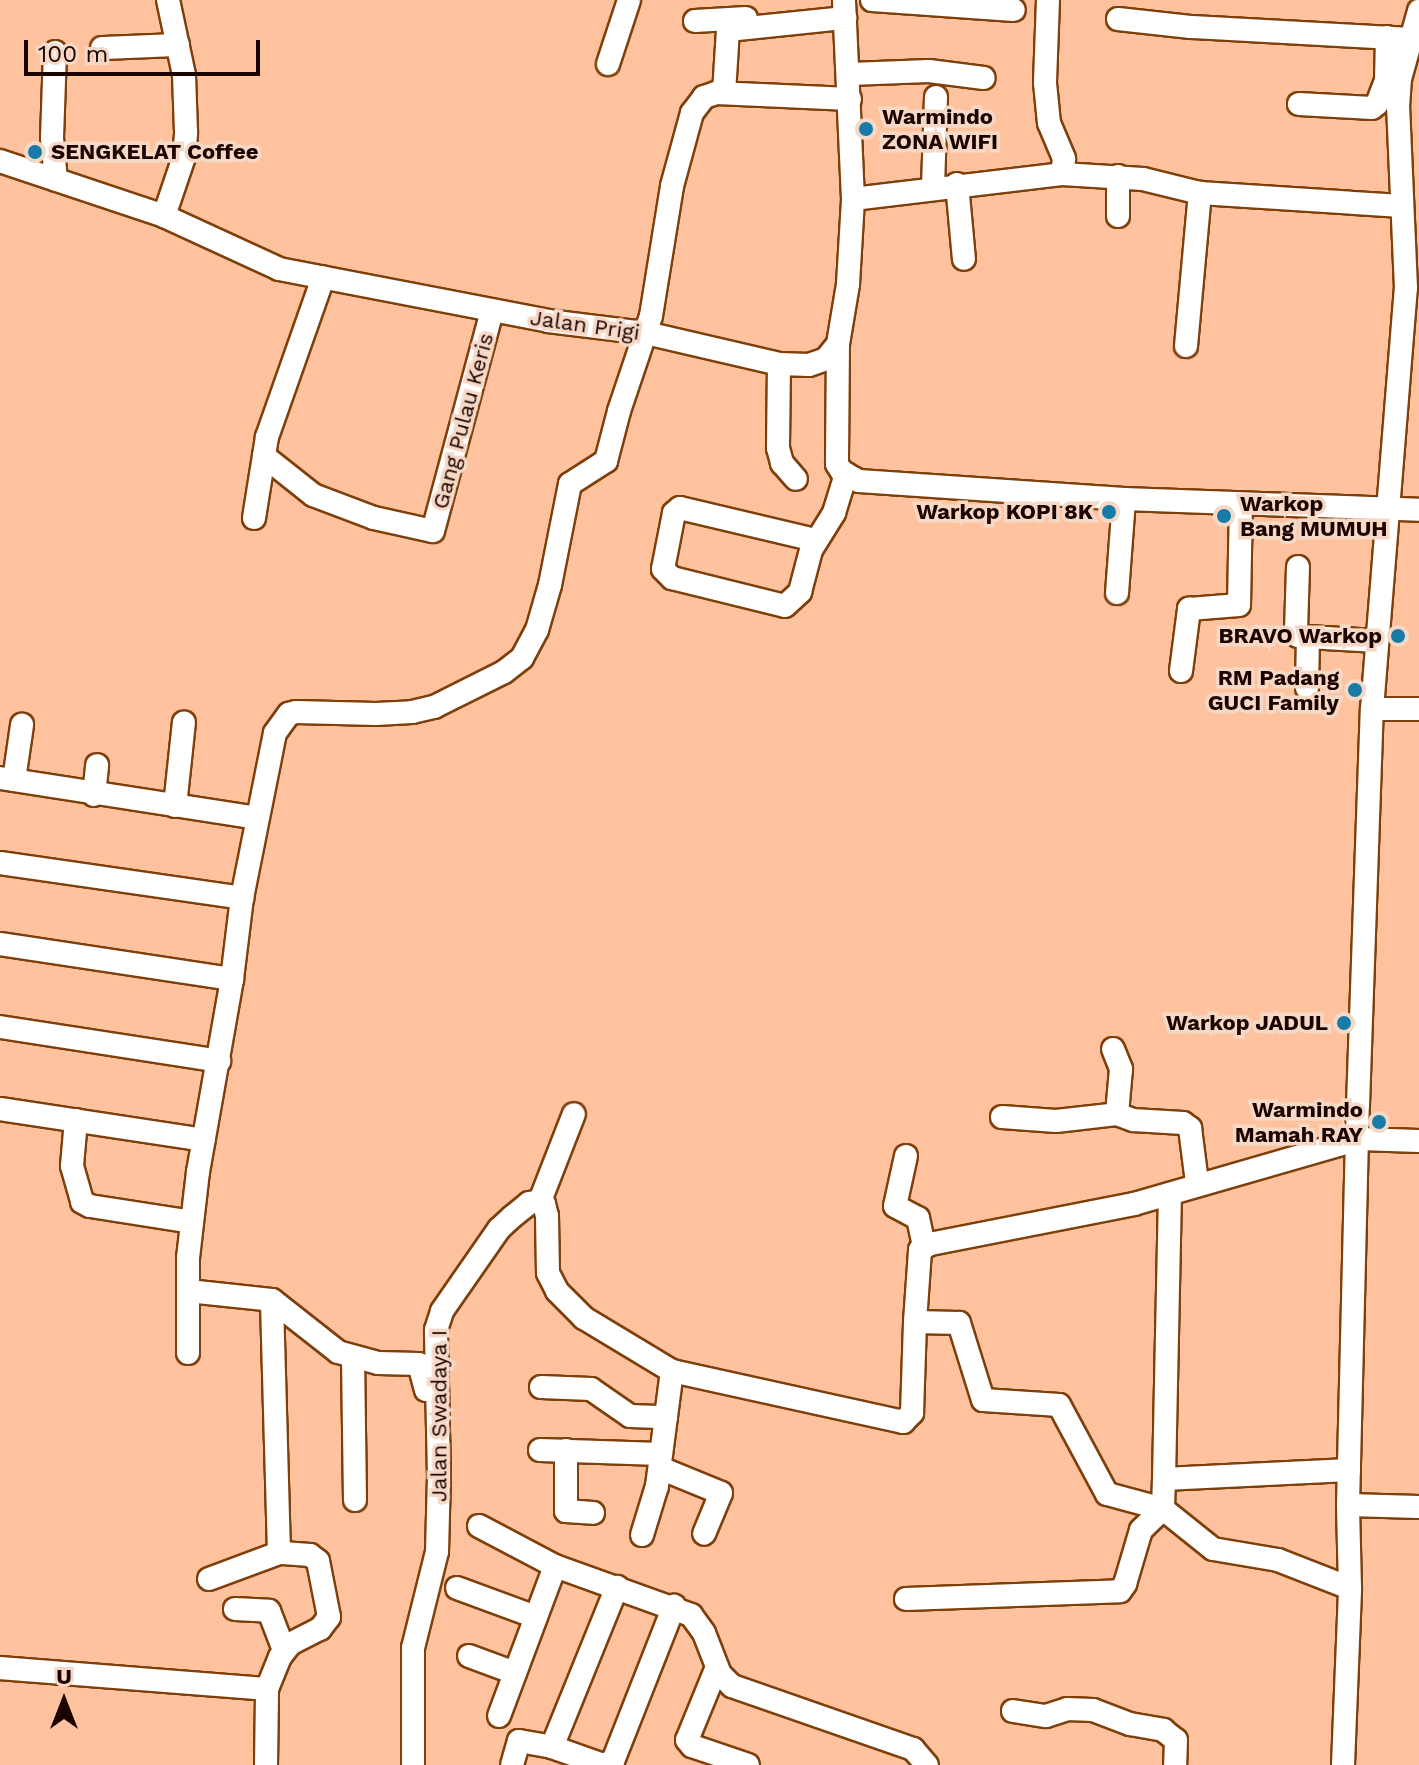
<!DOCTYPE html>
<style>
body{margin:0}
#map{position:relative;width:1419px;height:1765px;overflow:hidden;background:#fec39e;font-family:"Work Sans",sans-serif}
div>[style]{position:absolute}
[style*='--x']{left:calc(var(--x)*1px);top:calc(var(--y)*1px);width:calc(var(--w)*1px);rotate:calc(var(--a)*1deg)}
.roads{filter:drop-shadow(2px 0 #7e3f0a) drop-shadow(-2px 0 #7e3f0a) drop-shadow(0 2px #7e3f0a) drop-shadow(0 -2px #7e3f0a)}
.minor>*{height:22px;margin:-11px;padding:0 11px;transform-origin:11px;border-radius:11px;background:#fff}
.dots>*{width:22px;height:22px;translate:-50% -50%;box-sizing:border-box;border:4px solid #f6d8c6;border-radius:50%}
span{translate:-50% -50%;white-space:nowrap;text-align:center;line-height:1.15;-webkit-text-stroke:7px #f6d8c6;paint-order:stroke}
.poi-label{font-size:22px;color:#1b0400;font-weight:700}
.left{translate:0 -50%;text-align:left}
.right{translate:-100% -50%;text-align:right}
.street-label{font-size:22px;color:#1b0400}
.north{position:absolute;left:24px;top:1661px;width:80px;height:80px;-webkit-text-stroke:6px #f6d8c6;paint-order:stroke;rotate:0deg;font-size:22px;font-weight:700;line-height:32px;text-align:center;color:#1b0400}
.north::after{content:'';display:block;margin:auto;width:28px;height:36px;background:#1b0400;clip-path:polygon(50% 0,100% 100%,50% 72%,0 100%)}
.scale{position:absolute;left:24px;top:40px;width:236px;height:36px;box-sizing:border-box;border:4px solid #1b0400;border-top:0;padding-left:10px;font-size:24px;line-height:28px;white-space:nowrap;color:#1b0400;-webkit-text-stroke:6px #f6d8c6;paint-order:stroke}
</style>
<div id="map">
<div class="roads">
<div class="minor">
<i style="--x:872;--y:0;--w:142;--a:4"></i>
<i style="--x:1048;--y:0;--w:83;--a:92.1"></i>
<i style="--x:1045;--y:83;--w:40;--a:84.3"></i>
<i style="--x:1049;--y:123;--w:39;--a:67"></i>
<i style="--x:1064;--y:159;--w:15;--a:98"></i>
<i style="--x:1118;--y:19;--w:73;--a:6.3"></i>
<i style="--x:1191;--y:27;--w:220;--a:3.1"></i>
<i style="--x:695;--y:21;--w:51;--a:-3.4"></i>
<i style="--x:102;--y:48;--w:76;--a:-2.3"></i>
<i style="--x:55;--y:52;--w:86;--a:92"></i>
<i style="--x:52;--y:138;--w:42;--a:84.6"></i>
<i style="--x:608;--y:64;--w:67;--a:-71.8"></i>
<i style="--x:850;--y:74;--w:79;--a:-2.2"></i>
<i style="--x:929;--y:71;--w:55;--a:7.3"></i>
<i style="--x:724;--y:93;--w:63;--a:-86.4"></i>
<i style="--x:728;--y:30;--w:118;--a:-5.9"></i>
<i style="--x:1299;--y:104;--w:73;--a:3.1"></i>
<i style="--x:1372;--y:108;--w:6;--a:-39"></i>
<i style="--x:1377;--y:104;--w:25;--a:-69"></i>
<i style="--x:1386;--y:81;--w:44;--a:-88.7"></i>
<i style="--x:0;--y:161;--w:173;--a:18.5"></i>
<i style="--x:164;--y:216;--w:127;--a:24.7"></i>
<i style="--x:279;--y:269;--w:274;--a:10.9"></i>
<i style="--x:548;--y:321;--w:99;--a:7"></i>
<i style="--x:646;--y:333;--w:137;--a:13.1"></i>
<i style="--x:779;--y:364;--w:30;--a:2"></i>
<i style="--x:809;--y:365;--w:18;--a:-19"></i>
<i style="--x:826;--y:359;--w:19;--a:-51"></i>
<i style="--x:838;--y:344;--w:61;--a:-80.5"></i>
<i style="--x:848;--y:284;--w:85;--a:-86.6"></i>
<i style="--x:853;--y:199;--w:199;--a:-92.6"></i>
<i style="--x:1118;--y:176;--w:40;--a:90"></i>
<i style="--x:957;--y:184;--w:75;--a:84.7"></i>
<i style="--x:933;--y:187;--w:90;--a:-88.1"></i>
<i style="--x:853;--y:199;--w:210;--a:-6.8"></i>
<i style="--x:1062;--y:174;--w:81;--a:3.5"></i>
<i style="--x:1143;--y:179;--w:59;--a:13.8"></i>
<i style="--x:1200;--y:193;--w:202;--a:3.7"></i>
<i style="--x:164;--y:216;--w:62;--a:-71.3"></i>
<i style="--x:184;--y:157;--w:25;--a:-85"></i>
<i style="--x:186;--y:132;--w:57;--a:-92"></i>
<i style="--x:184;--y:75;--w:77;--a:-102"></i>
<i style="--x:838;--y:344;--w:120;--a:90.5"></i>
<i style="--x:837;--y:464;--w:9;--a:58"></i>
<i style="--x:842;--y:472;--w:19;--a:28"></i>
<i style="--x:859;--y:481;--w:266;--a:3.9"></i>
<i style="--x:1124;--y:499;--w:295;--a:2.1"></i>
<i style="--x:1186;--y:346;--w:154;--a:-84.8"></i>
<i style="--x:779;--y:364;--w:84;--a:90.7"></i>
<i style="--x:778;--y:448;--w:16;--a:75"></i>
<i style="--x:782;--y:463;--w:21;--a:49"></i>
<i style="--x:264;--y:456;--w:63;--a:38.5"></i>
<i style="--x:313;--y:495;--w:65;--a:20.7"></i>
<i style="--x:374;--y:518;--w:60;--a:12.4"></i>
<i style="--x:433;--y:531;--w:228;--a:-75"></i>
<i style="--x:254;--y:518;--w:82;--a:-80.9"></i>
<i style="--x:267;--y:437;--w:169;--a:-70.6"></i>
<i style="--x:815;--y:540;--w:139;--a:-166.7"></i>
<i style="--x:680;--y:508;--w:8;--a:140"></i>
<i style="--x:674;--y:513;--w:57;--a:101.1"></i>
<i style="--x:663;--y:569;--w:13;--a:45"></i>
<i style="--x:672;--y:578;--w:116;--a:13.9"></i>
<i style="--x:785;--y:606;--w:21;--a:-43"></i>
<i style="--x:800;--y:592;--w:43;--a:-75.3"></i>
<i style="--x:811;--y:550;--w:44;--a:-58.1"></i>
<i style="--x:834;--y:513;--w:41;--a:-72.9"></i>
<i style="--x:1298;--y:567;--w:62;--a:91.8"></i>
<i style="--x:1296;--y:629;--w:7;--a:74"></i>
<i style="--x:1298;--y:636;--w:10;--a:6"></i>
<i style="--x:1117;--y:593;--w:94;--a:-85.7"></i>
<i style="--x:1181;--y:671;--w:63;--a:-82.6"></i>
<i style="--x:1189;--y:609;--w:50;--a:-4.6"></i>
<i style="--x:1239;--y:605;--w:101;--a:-88.9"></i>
<i style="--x:1307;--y:688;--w:51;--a:-88.9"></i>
<i style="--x:1308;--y:637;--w:69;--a:3.3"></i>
<i style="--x:1372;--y:709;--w:47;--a:0"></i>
<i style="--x:0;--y:778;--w:260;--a:8.8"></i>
<i style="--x:14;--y:780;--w:56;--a:-81.7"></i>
<i style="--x:94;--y:795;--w:30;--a:-84"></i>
<i style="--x:175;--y:806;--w:84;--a:-83.9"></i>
<i style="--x:0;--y:863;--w:245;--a:8.2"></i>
<i style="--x:0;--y:944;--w:235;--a:8.6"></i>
<i style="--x:0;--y:1027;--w:222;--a:8.8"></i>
<i style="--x:1113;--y:1049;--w:22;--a:68"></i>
<i style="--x:1121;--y:1069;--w:45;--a:95.1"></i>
<i style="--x:0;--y:1109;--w:206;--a:8.6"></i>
<i style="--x:1002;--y:1117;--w:54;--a:4.2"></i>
<i style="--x:1056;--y:1121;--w:61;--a:-6.5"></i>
<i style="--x:1117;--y:1114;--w:17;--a:21"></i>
<i style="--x:1133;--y:1120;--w:50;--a:3.4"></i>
<i style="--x:1183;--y:1123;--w:9;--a:36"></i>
<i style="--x:1190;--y:1128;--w:55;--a:82.7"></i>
<i style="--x:76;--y:1120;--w:46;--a:95"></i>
<i style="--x:72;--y:1166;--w:37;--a:74"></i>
<i style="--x:82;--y:1202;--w:9;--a:27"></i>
<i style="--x:90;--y:1206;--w:103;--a:8.9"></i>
<i style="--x:906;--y:1156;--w:51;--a:102.4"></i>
<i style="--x:895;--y:1206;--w:26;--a:28"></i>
<i style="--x:918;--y:1218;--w:29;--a:78"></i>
<i style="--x:540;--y:1201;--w:93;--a:-68.7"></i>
<i style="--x:188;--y:1291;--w:84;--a:6.1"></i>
<i style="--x:272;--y:1300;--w:84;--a:38.2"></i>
<i style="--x:338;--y:1352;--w:41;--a:15.4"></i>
<i style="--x:378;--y:1363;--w:41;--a:1.4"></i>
<i style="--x:419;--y:1364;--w:27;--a:75"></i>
<i style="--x:188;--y:1353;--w:95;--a:-90"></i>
<i style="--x:188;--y:1258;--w:87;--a:-83.4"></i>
<i style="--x:198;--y:1172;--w:196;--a:-80"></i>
<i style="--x:232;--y:979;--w:82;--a:-83"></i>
<i style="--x:242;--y:898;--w:168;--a:-78.7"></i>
<i style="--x:275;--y:733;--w:24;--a:-54"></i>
<i style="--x:289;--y:714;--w:7;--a:-16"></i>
<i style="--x:296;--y:712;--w:80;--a:1.4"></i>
<i style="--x:376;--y:714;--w:36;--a:-3"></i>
<i style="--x:412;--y:712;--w:23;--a:-13"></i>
<i style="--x:434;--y:707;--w:78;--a:-26.6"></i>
<i style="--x:504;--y:672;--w:23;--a:-38"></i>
<i style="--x:522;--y:658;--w:32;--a:-62"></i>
<i style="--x:537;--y:630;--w:47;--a:-73.9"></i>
<i style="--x:550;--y:585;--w:103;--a:-78.8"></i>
<i style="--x:570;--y:484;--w:43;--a:-32.6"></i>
<i style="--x:606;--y:461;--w:52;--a:-75.4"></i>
<i style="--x:619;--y:411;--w:100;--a:-71.4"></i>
<i style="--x:651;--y:316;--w:132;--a:-80.8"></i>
<i style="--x:672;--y:186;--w:76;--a:-74.7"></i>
<i style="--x:692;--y:113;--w:20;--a:-53"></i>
<i style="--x:704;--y:97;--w:13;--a:-18"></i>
<i style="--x:716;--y:93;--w:134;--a:2.6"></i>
<i style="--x:353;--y:1357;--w:143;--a:89.2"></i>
<i style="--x:541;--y:1387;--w:50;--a:2.3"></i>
<i style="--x:591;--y:1389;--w:47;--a:34.7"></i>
<i style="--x:630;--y:1416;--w:36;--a:2"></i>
<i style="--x:540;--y:1450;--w:120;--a:1.9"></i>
<i style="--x:566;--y:1450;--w:61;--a:90"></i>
<i style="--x:566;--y:1511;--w:27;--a:4"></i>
<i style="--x:660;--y:1468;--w:66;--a:22.3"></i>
<i style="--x:721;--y:1493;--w:44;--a:112.5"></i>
<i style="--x:1349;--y:1470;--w:185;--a:177.2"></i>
<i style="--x:1164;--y:1479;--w:30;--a:92"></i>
<i style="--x:1163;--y:1509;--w:64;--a:38.7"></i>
<i style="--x:1213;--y:1549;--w:66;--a:9.6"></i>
<i style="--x:1278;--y:1560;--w:77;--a:21.3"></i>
<i style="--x:1164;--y:1479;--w:285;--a:-88.8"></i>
<i style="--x:1348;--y:1505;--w:71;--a:1.6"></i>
<i style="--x:1163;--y:1509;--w:58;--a:-165"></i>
<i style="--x:1107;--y:1494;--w:101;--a:-118.3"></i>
<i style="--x:1059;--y:1405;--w:76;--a:-176.2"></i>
<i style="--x:983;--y:1400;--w:81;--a:-107.3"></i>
<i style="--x:959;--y:1323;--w:44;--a:-178.7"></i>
<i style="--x:915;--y:1322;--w:72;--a:-86"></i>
<i style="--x:920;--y:1250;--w:12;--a:-31"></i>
<i style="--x:930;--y:1244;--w:208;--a:-11.1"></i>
<i style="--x:1134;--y:1204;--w:234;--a:-16.1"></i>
<i style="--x:1359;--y:1139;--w:60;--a:1.9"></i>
<i style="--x:479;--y:1526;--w:86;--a:27.8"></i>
<i style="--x:555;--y:1566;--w:145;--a:19.8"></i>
<i style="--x:691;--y:1615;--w:22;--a:54"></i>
<i style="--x:704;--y:1633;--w:44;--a:68.7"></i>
<i style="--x:720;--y:1674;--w:17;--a:45"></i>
<i style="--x:732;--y:1686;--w:192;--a:19.2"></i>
<i style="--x:913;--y:1749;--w:21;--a:49"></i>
<i style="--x:642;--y:1535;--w:51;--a:-73"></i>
<i style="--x:657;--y:1486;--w:116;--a:-82.6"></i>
<i style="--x:209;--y:1579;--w:75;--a:-20.4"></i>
<i style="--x:457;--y:1588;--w:84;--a:20.2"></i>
<i style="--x:906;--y:1599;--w:214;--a:-2.1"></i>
<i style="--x:1120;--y:1591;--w:9;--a:-54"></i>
<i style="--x:1125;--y:1584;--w:56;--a:-73.5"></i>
<i style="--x:1141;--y:1530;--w:30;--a:-44"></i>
<i style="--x:235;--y:1609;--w:34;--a:3"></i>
<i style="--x:269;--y:1611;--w:42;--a:69"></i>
<i style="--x:469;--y:1656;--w:49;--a:20.3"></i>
<i style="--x:717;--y:1667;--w:79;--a:112.3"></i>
<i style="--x:687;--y:1740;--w:8;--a:50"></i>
<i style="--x:692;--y:1746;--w:59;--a:18.7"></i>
<i style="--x:0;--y:1668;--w:268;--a:4.5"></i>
<i style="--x:1013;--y:1711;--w:33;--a:9"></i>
<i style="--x:1046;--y:1716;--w:22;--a:-18"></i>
<i style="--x:1067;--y:1709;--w:26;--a:2"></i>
<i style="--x:1093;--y:1710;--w:40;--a:21"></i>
<i style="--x:1130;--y:1724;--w:34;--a:10"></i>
<i style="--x:1163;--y:1730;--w:16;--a:38"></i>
<i style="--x:1176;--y:1740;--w:25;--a:92"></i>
<i style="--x:499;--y:1716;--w:160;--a:-69.5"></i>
<i style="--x:552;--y:1747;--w:54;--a:19.4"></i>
<i style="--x:603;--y:1765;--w:11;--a:-22"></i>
<i style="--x:613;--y:1761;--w:167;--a:-68.5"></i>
<i style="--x:266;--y:1765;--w:76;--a:-89.2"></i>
<i style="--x:267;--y:1689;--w:35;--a:-68"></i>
<i style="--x:280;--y:1657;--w:16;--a:-52"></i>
<i style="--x:290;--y:1644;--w:34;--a:-27"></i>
<i style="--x:320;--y:1629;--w:15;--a:-53"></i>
<i style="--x:329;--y:1617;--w:57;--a:-101.1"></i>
<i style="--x:318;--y:1561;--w:10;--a:-143"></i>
<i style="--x:310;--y:1555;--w:31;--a:-176"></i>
<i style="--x:279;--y:1553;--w:253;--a:-91.6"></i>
<i style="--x:413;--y:1765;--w:117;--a:-90"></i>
<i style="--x:413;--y:1648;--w:99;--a:-76"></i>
<i style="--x:437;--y:1552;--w:75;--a:-88.5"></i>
<i style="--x:439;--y:1477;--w:147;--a:-91.2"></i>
<i style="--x:436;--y:1330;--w:20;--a:-72"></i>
<i style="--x:442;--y:1311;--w:100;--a:-55.2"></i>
<i style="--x:499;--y:1229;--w:18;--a:-43"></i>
<i style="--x:512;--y:1217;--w:22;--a:-39"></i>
<i style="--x:529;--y:1203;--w:11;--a:-10"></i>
<i style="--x:540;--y:1201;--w:5;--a:37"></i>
<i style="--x:544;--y:1204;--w:12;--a:76"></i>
<i style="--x:547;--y:1216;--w:57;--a:89"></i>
<i style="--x:548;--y:1273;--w:20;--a:63"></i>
<i style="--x:557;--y:1291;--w:38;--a:45"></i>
<i style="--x:584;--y:1318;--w:103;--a:31.1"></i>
<i style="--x:672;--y:1371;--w:237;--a:12.4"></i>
<i style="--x:903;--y:1422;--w:13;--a:-45"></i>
<i style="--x:912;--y:1413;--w:91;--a:-88.1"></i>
<i style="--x:512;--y:1765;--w:25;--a:-74"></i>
<i style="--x:519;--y:1741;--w:34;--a:10"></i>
<i style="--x:552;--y:1747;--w:173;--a:-67.9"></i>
<i style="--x:1343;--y:1765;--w:177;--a:-87.7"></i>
<i style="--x:1350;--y:1588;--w:83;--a:-91.4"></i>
<i style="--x:1348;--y:1505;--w:400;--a:-88.6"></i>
<i style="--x:1358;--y:1105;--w:396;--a:-88"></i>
<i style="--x:1372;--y:709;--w:422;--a:-85.4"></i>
<i style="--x:1406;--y:288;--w:181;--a:-92.5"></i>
<i style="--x:1398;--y:107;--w:28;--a:-86"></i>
<i style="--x:1400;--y:79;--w:71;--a:-74.4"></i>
</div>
</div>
<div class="dots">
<i style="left:866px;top:129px;background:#167ba6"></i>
<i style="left:35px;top:152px;background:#167ba6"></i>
<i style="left:1109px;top:512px;background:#167ba6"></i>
<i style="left:1224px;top:516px;background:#167ba6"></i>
<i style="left:1398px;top:636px;background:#167ba6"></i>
<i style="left:1355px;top:690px;background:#167ba6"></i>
<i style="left:1344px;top:1023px;background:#167ba6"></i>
<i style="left:1379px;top:1122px;background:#167ba6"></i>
</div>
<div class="poi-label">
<span class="left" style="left:882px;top:129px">Warmindo<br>ZONA WIFI</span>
<span class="left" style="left:51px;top:152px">SENGKELAT Coffee</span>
<span class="left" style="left:1240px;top:516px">Warkop<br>Bang MUMUH</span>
<span class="right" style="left:1093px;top:512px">Warkop KOPI 8K</span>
<span class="right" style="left:1382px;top:636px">BRAVO Warkop</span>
<span class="right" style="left:1339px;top:690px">RM Padang<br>GUCI Family</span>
<span class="right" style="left:1328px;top:1023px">Warkop JADUL</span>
<span class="right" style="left:1363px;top:1122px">Warmindo<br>Mamah RAY</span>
</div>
<div class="street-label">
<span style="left:585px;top:325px;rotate:8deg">Jalan Prigi</span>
<span style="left:463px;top:421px;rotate:-75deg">Gang Pulau Keris</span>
<span style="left:439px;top:1416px;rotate:-90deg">Jalan Swadaya I</span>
</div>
<div class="north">U</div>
<div class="scale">100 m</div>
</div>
